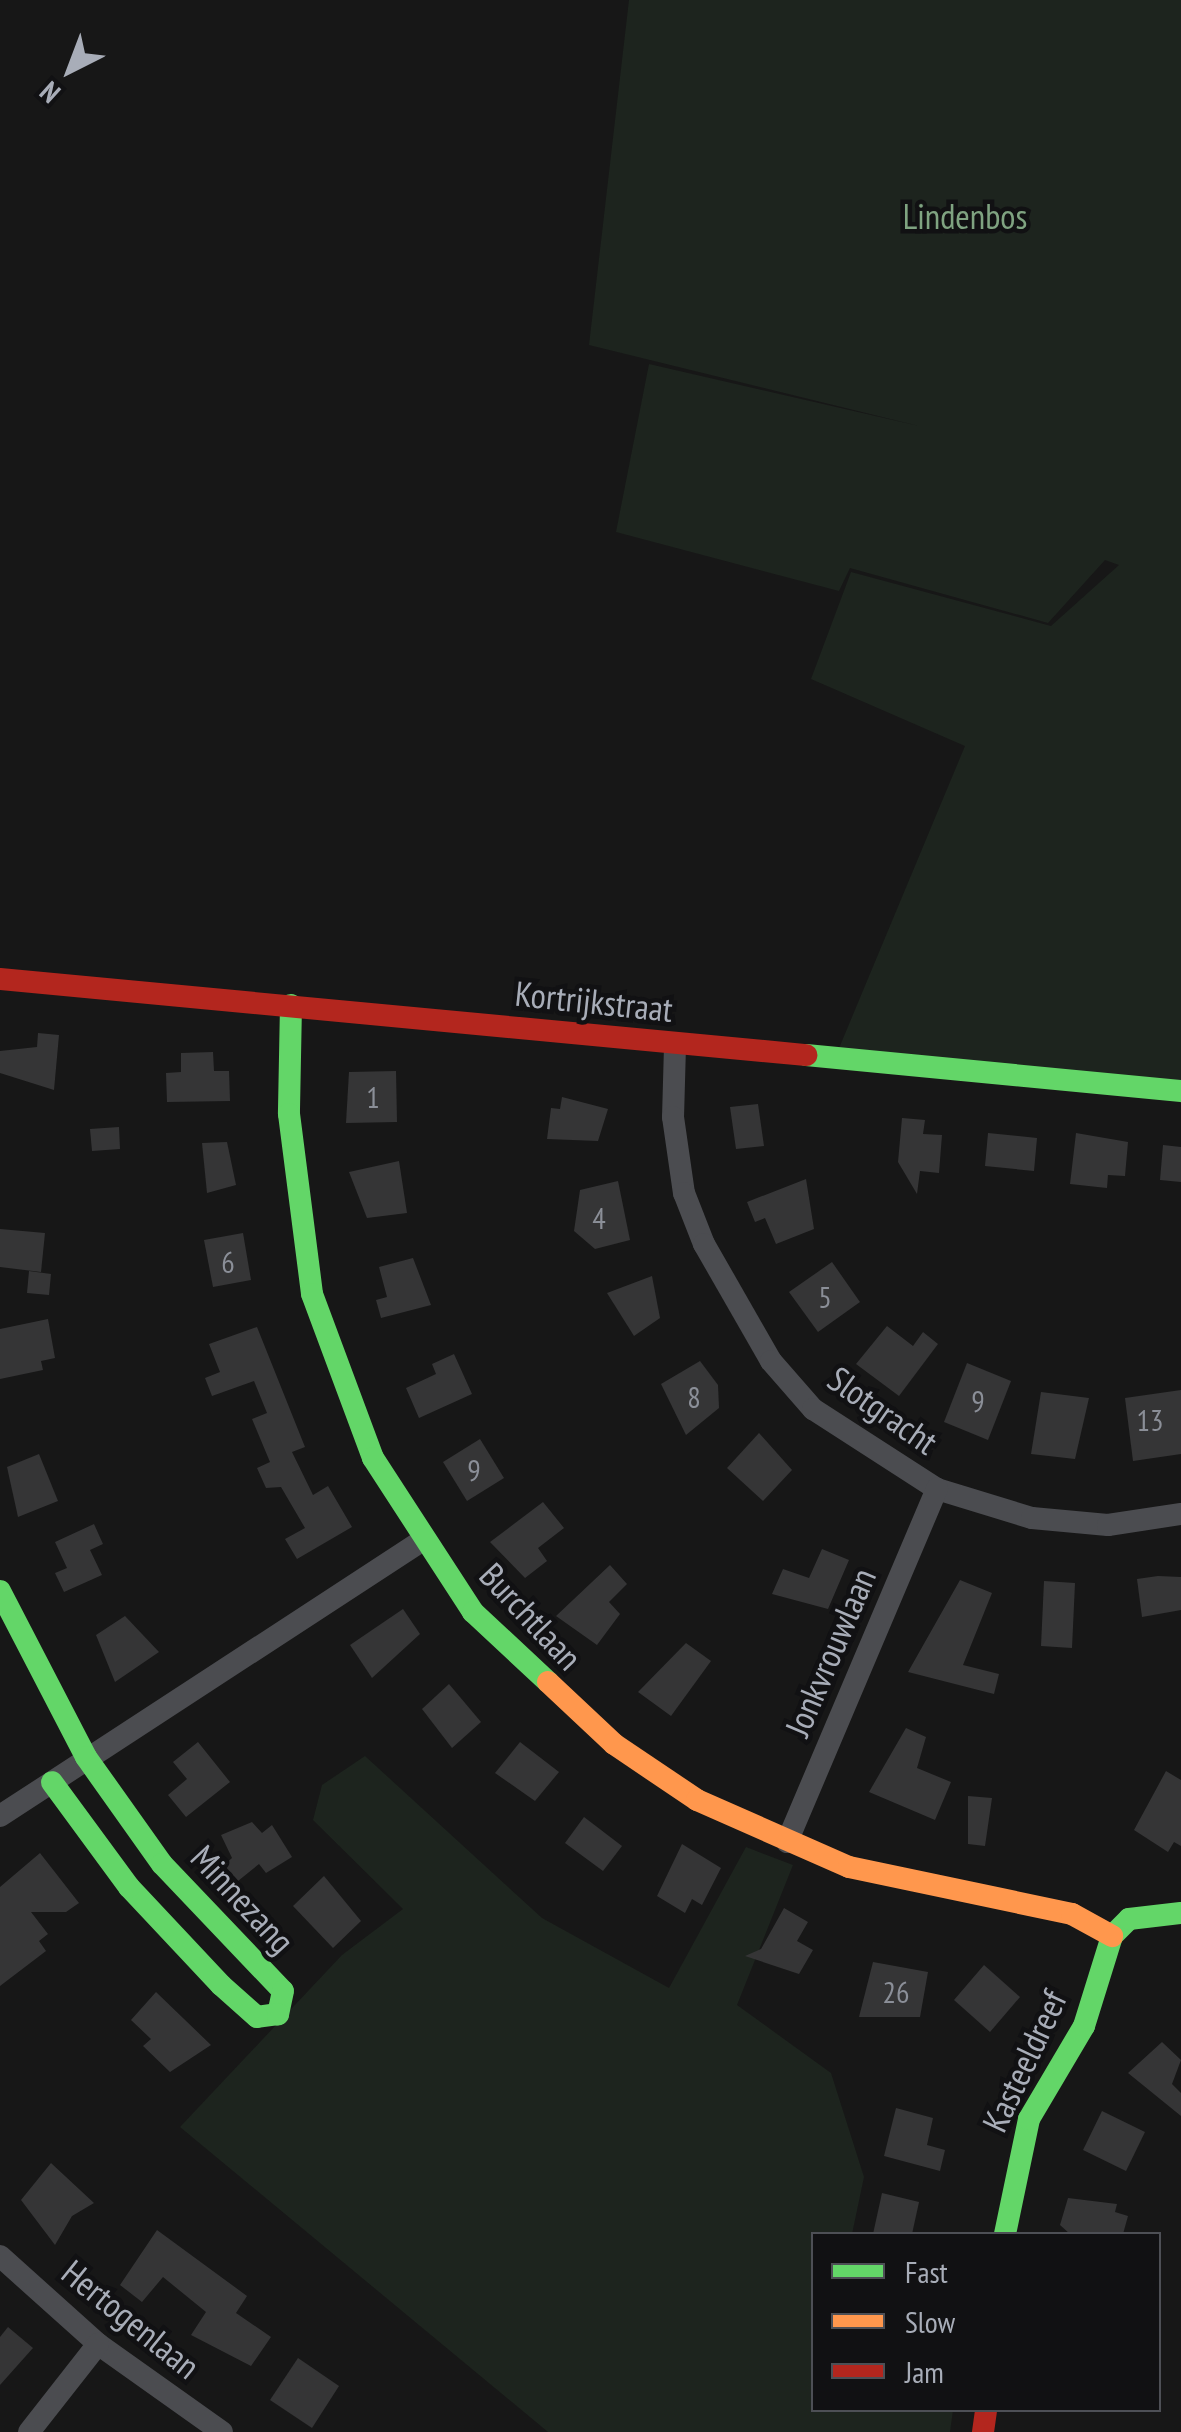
<!DOCTYPE html>
<style>
body{margin:0}
#map{position:relative;width:1181px;height:2432px;overflow:hidden;background:#171717;font-family:"PT Sans Narrow",sans-serif}
div>[style]{position:absolute}
[style*='--x']{left:calc(var(--x)*1px);top:calc(var(--y)*1px);width:calc(var(--w)*1px);rotate:calc(var(--a)*1deg)}
.green>*{inset:0;background:#1d241e}
.building>*{inset:0;background:#353536}
.street>*{height:22px;margin:-11px;padding:0 11px;transform-origin:11px;border-radius:11px;background:#4b4c50}
.fast>*{height:22px;margin:-11px;padding:0 11px;transform-origin:11px;border-radius:11px;background:#63d668}
.slow>*{height:22px;margin:-11px;padding:0 11px;transform-origin:11px;border-radius:11px;background:#ff974d}
.jam>*{height:22px;margin:-11px;padding:0 11px;transform-origin:11px;border-radius:11px;background:#b3261e}
span{translate:-50% -50%;white-space:nowrap;text-align:center;line-height:1.15;-webkit-text-stroke:9px #111113;paint-order:stroke}
.number-label{font-size:30px;color:#8b8f98}
.number-label span{-webkit-text-stroke-width:0}
.park-label{font-size:35px;color:#7fa381}
.street-label{font-size:35px;color:#a8adb8}
.legend{position:absolute;left:811px;top:2232px;width:350px;height:180px;box-sizing:border-box;background:#111113;border:2px solid #4d4f55;margin:0;padding:12px 18px;list-style:none;font-size:30px;color:#a8adb8}
.legend li{display:flex;align-items:center;gap:20px;height:50px}
.legend b{width:50px;border:2px solid #4d4f55}
.north{position:absolute;left:20px;top:20px;width:100px;height:100px;-webkit-text-stroke:8px #111113;paint-order:stroke;rotate:222deg;font-size:28px;font-weight:700;line-height:40px;text-align:center;color:#a8adb8}
.north::after{content:'';display:block;margin:auto;width:35px;height:45px;background:#a8adb8;clip-path:polygon(50% 0,100% 100%,50% 72%,0 100%)}
</style>
<div id="map">
<div class="green">
<i style="clip-path:polygon(629px 0,1181px 0,1181px 1083px,837px 1053px,965px 746px,811px 679px,851px 572px,1051px 626px,1119px 565px,1105px 560px,1048px 623px,850px 568px,839px 591px,616px 532px,649px 364px,919px 426px,589px 345px)"></i>
<i style="clip-path:polygon(365px 1756px,542px 1918px,669px 1988px,746px 1847px,793px 1865px,737px 2005px,831px 2073px,864px 2177px,852px 2234px,814px 2234px,814px 2410px,953px 2410px,950px 2432px,548px 2432px,180px 2127px,342px 1955px,403px 1909px,313px 1820px,322px 1785px)"></i>
</div>
<div class="building">
<i style="clip-path:polygon(38px 1033px,59px 1035px,54px 1090px,0 1073px,0 1051px,37px 1047px)"></i>
<i style="clip-path:polygon(213px 1052px,214px 1071px,229px 1071px,230px 1101px,167px 1102px,166px 1073px,181px 1072px,181px 1053px)"></i>
<i style="clip-path:polygon(396px 1071px,397px 1122px,346px 1123px,349px 1072px)"></i>
<i style="clip-path:polygon(562px 1097px,608px 1109px,598px 1141px,547px 1139px,551px 1108px,560px 1109px)"></i>
<i style="clip-path:polygon(758px 1104px,764px 1146px,736px 1149px,730px 1107px)"></i>
<i style="clip-path:polygon(902px 1118px,925px 1120px,923px 1134px,942px 1135px,939px 1173px,920px 1171px,917px 1194px,898px 1162px)"></i>
<i style="clip-path:polygon(119px 1127px,120px 1149px,92px 1151px,90px 1129px)"></i>
<i style="clip-path:polygon(988px 1133px,1037px 1138px,1034px 1171px,985px 1166px)"></i>
<i style="clip-path:polygon(1076px 1133px,1128px 1142px,1125px 1176px,1108px 1175px,1107px 1188px,1070px 1184px)"></i>
<i style="clip-path:polygon(227px 1142px,236px 1185px,207px 1193px,202px 1143px)"></i>
<i style="clip-path:polygon(1163px 1145px,1181px 1147px,1181px 1182px,1160px 1180px)"></i>
<i style="clip-path:polygon(399px 1161px,407px 1213px,367px 1218px,349px 1172px)"></i>
<i style="clip-path:polygon(806px 1179px,814px 1229px,776px 1244px,765px 1218px,755px 1222px,747px 1202px)"></i>
<i style="clip-path:polygon(618px 1181px,630px 1240px,595px 1249px,574px 1231px,580px 1190px)"></i>
<i style="clip-path:polygon(0 1229px,45px 1233px,41px 1272px,0 1267px)"></i>
<i style="clip-path:polygon(243px 1233px,251px 1280px,213px 1287px,204px 1240px)"></i>
<i style="clip-path:polygon(413px 1258px,431px 1305px,381px 1318px,376px 1300px,387px 1297px,379px 1267px)"></i>
<i style="clip-path:polygon(832px 1262px,860px 1302px,818px 1332px,789px 1292px)"></i>
<i style="clip-path:polygon(29px 1271px,51px 1274px,49px 1295px,27px 1293px)"></i>
<i style="clip-path:polygon(652px 1276px,660px 1318px,634px 1336px,607px 1293px)"></i>
<i style="clip-path:polygon(48px 1319px,55px 1358px,41px 1361px,43px 1370px,0 1379px,0 1329px)"></i>
<i style="clip-path:polygon(887px 1326px,913px 1346px,923px 1332px,938px 1344px,899px 1396px,856px 1364px)"></i>
<i style="clip-path:polygon(257px 1327px,305px 1447px,292px 1452px,313px 1495px,328px 1486px,352px 1527px,297px 1559px,285px 1539px,305px 1528px,281px 1487px,266px 1488px,257px 1468px,270px 1462px,252px 1419px,267px 1413px,254px 1381px,212px 1396px,205px 1378px,220px 1372px,209px 1344px)"></i>
<i style="clip-path:polygon(454px 1354px,472px 1394px,419px 1418px,406px 1388px,436px 1374px,432px 1364px)"></i>
<i style="clip-path:polygon(700px 1361px,718px 1385px,719px 1408px,686px 1435px,661px 1384px)"></i>
<i style="clip-path:polygon(967px 1363px,1011px 1381px,988px 1440px,944px 1422px)"></i>
<i style="clip-path:polygon(1181px 1390px,1181px 1454px,1133px 1461px,1125px 1398px)"></i>
<i style="clip-path:polygon(1041px 1392px,1089px 1398px,1075px 1459px,1031px 1454px)"></i>
<i style="clip-path:polygon(759px 1433px,792px 1470px,763px 1501px,727px 1468px)"></i>
<i style="clip-path:polygon(480px 1439px,504px 1478px,467px 1501px,443px 1462px)"></i>
<i style="clip-path:polygon(39px 1454px,58px 1501px,18px 1517px,7px 1467px)"></i>
<i style="clip-path:polygon(543px 1502px,564px 1528px,538px 1548px,547px 1561px,525px 1578px,490px 1542px)"></i>
<i style="clip-path:polygon(94px 1524px,103px 1544px,90px 1550px,102px 1575px,64px 1592px,55px 1573px,67px 1568px,55px 1542px)"></i>
<i style="clip-path:polygon(822px 1549px,849px 1560px,828px 1609px,772px 1594px,783px 1569px,809px 1578px)"></i>
<i style="clip-path:polygon(610px 1565px,627px 1584px,609px 1602px,620px 1614px,597px 1645px,556px 1616px)"></i>
<i style="clip-path:polygon(1158px 1576px,1181px 1577px,1181px 1610px,1142px 1617px,1137px 1579px)"></i>
<i style="clip-path:polygon(960px 1580px,992px 1593px,963px 1665px,999px 1674px,994px 1694px,908px 1672px)"></i>
<i style="clip-path:polygon(1044px 1581px,1075px 1583px,1072px 1648px,1041px 1646px)"></i>
<i style="clip-path:polygon(403px 1609px,420px 1634px,372px 1678px,350px 1645px)"></i>
<i style="clip-path:polygon(125px 1616px,159px 1652px,115px 1682px,96px 1635px)"></i>
<i style="clip-path:polygon(686px 1643px,711px 1661px,671px 1716px,638px 1692px)"></i>
<i style="clip-path:polygon(449px 1684px,481px 1722px,452px 1748px,422px 1709px)"></i>
<i style="clip-path:polygon(906px 1728px,926px 1737px,917px 1768px,951px 1782px,935px 1820px,869px 1792px)"></i>
<i style="clip-path:polygon(198px 1742px,230px 1782px,186px 1817px,168px 1795px,187px 1779px,173px 1762px)"></i>
<i style="clip-path:polygon(520px 1742px,559px 1772px,535px 1801px,495px 1773px)"></i>
<i style="clip-path:polygon(1166px 1771px,1181px 1780px,1181px 1846px,1174px 1842px,1168px 1852px,1134px 1830px)"></i>
<i style="clip-path:polygon(968px 1796px,992px 1798px,985px 1846px,968px 1844px)"></i>
<i style="clip-path:polygon(584px 1817px,622px 1846px,603px 1871px,565px 1843px)"></i>
<i style="clip-path:polygon(252px 1822px,262px 1833px,272px 1825px,292px 1857px,266px 1873px,259px 1864px,238px 1881px,224px 1865px,232px 1858px,221px 1835px)"></i>
<i style="clip-path:polygon(682px 1844px,721px 1868px,702px 1905px,692px 1899px,685px 1913px,657px 1896px)"></i>
<i style="clip-path:polygon(40px 1853px,79px 1903px,66px 1912px,31px 1912px,48px 1934px,39px 1941px,46px 1951px,0 1986px,0 1887px)"></i>
<i style="clip-path:polygon(324px 1876px,361px 1921px,333px 1948px,293px 1906px)"></i>
<i style="clip-path:polygon(784px 1908px,808px 1922px,797px 1941px,813px 1950px,799px 1974px,745px 1956px,761px 1949px)"></i>
<i style="clip-path:polygon(873px 1962px,928px 1972px,920px 2017px,859px 2017px)"></i>
<i style="clip-path:polygon(984px 1965px,1020px 1997px,990px 2032px,954px 2000px)"></i>
<i style="clip-path:polygon(156px 1992px,211px 2045px,170px 2072px,143px 2046px,151px 2039px,131px 2020px)"></i>
<i style="clip-path:polygon(1162px 2042px,1181px 2060px,1172px 2084px,1181px 2093px,1181px 2116px,1128px 2073px)"></i>
<i style="clip-path:polygon(896px 2108px,933px 2118px,927px 2145px,945px 2150px,940px 2171px,884px 2156px)"></i>
<i style="clip-path:polygon(1102px 2111px,1145px 2132px,1126px 2171px,1083px 2150px)"></i>
<i style="clip-path:polygon(51px 2163px,94px 2203px,72px 2216px,55px 2245px,21px 2200px)"></i>
<i style="clip-path:polygon(882px 2193px,919px 2202px,912px 2234px,873px 2234px)"></i>
<i style="clip-path:polygon(1068px 2198px,1117px 2204px,1115px 2212px,1128px 2216px,1123px 2234px,1070px 2234px,1060px 2225px)"></i>
<i style="clip-path:polygon(157px 2230px,247px 2296px,236px 2313px,271px 2337px,251px 2366px,191px 2335px,206px 2312px,163px 2277px,142px 2302px,120px 2285px)"></i>
<i style="clip-path:polygon(8px 2327px,33px 2348px,0 2385px,0 2337px)"></i>
<i style="clip-path:polygon(298px 2358px,339px 2386px,312px 2428px,270px 2400px)"></i>
</div>
<div class="street">
<i style="--x:675;--y:1046;--w:71;--a:91.6"></i>
<i style="--x:673;--y:1117;--w:77;--a:81.8"></i>
<i style="--x:684;--y:1193;--w:55;--a:68.6"></i>
<i style="--x:704;--y:1244;--w:135;--a:60.2"></i>
<i style="--x:771;--y:1361;--w:64;--a:48.8"></i>
<i style="--x:813;--y:1409;--w:148;--a:32.8"></i>
<i style="--x:937;--y:1489;--w:99;--a:17"></i>
<i style="--x:1032;--y:1518;--w:76;--a:5.3"></i>
<i style="--x:1108;--y:1525;--w:74;--a:-8.6"></i>
<i style="--x:0;--y:1816;--w:505;--a:-33.12"></i>
<i style="--x:787;--y:1842;--w:384;--a:-67"></i>
<i style="--x:0;--y:2256;--w:132;--a:41.9"></i>
<i style="--x:98;--y:2344;--w:152;--a:35.4"></i>
<i style="--x:29;--y:2432;--w:112;--a:-51.9"></i>
</div>
<div class="fast">
<i style="--x:291;--y:1005;--w:109;--a:91.1"></i>
<i style="--x:289;--y:1114;--w:181;--a:82.7"></i>
<i style="--x:312;--y:1294;--w:175;--a:69.6"></i>
<i style="--x:373;--y:1458;--w:184;--a:57"></i>
<i style="--x:473;--y:1612;--w:103;--a:43"></i>
<i style="--x:806;--y:1055;--w:377;--a:5.5"></i>
<i style="--x:0;--y:1591;--w:187;--a:62.6"></i>
<i style="--x:86;--y:1757;--w:131;--a:54.6"></i>
<i style="--x:162;--y:1864;--w:175;--a:46.4"></i>
<i style="--x:283;--y:1991;--w:24;--a:102"></i>
<i style="--x:278;--y:2014;--w:21;--a:172"></i>
<i style="--x:257;--y:2017;--w:48;--a:-138.4"></i>
<i style="--x:221;--y:1985;--w:134;--a:-133.2"></i>
<i style="--x:129;--y:1887;--w:130;--a:-126.3"></i>
<i style="--x:1005;--y:2234;--w:117;--a:-78.2"></i>
<i style="--x:1029;--y:2119;--w:108;--a:-59.4"></i>
<i style="--x:1084;--y:2026;--w:94;--a:-72.7"></i>
<i style="--x:1112;--y:1936;--w:24;--a:-45"></i>
<i style="--x:1129;--y:1919;--w:52;--a:-6.6"></i>
</div>
<div class="slow">
<i style="--x:548;--y:1682;--w:91;--a:43.2"></i>
<i style="--x:614;--y:1744;--w:100;--a:34"></i>
<i style="--x:697;--y:1800;--w:166;--a:23.8"></i>
<i style="--x:849;--y:1867;--w:228;--a:11.9"></i>
<i style="--x:1072;--y:1914;--w:46;--a:28.8"></i>
</div>
<div class="jam">
<i style="--x:0;--y:979;--w:810;--a:5.39"></i>
<i style="--x:983;--y:2432;--w:22;--a:-82"></i>
</div>
<div class="number-label">
<span style="left:373px;top:1097px">1</span>
<span style="left:599px;top:1218px">4</span>
<span style="left:228px;top:1262px">6</span>
<span style="left:825px;top:1297px">5</span>
<span style="left:694px;top:1397px">8</span>
<span style="left:978px;top:1401px">9</span>
<span style="left:1150px;top:1420px">13</span>
<span style="left:474px;top:1470px">9</span>
<span style="left:896px;top:1992px">26</span>
</div>
<div class="park-label">
<span style="left:965px;top:216px">Lindenbos</span>
</div>
<div class="street-label">
<span style="left:594px;top:1001px;rotate:6deg">Kortrijkstraat</span>
<span style="left:883px;top:1410px;rotate:35deg">Slotgracht</span>
<span style="left:531px;top:1616px;rotate:47deg">Burchtlaan</span>
<span style="left:830px;top:1652px;rotate:-67deg">Jonkvrouwlaan</span>
<span style="left:243px;top:1899px;rotate:47deg">Minnezang</span>
<span style="left:1024px;top:2061px;rotate:-65deg">Kasteeldreef</span>
<span style="left:131px;top:2319px;rotate:39deg">Hertogenlaan</span>
</div>
<ul class="legend">
<li><b style="height:12px;background:#63d668"></b>Fast</li>
<li><b style="height:12px;background:#ff974d"></b>Slow</li>
<li><b style="height:12px;background:#b3261e"></b>Jam</li>
</ul>
<div class="north">N</div>
</div>
